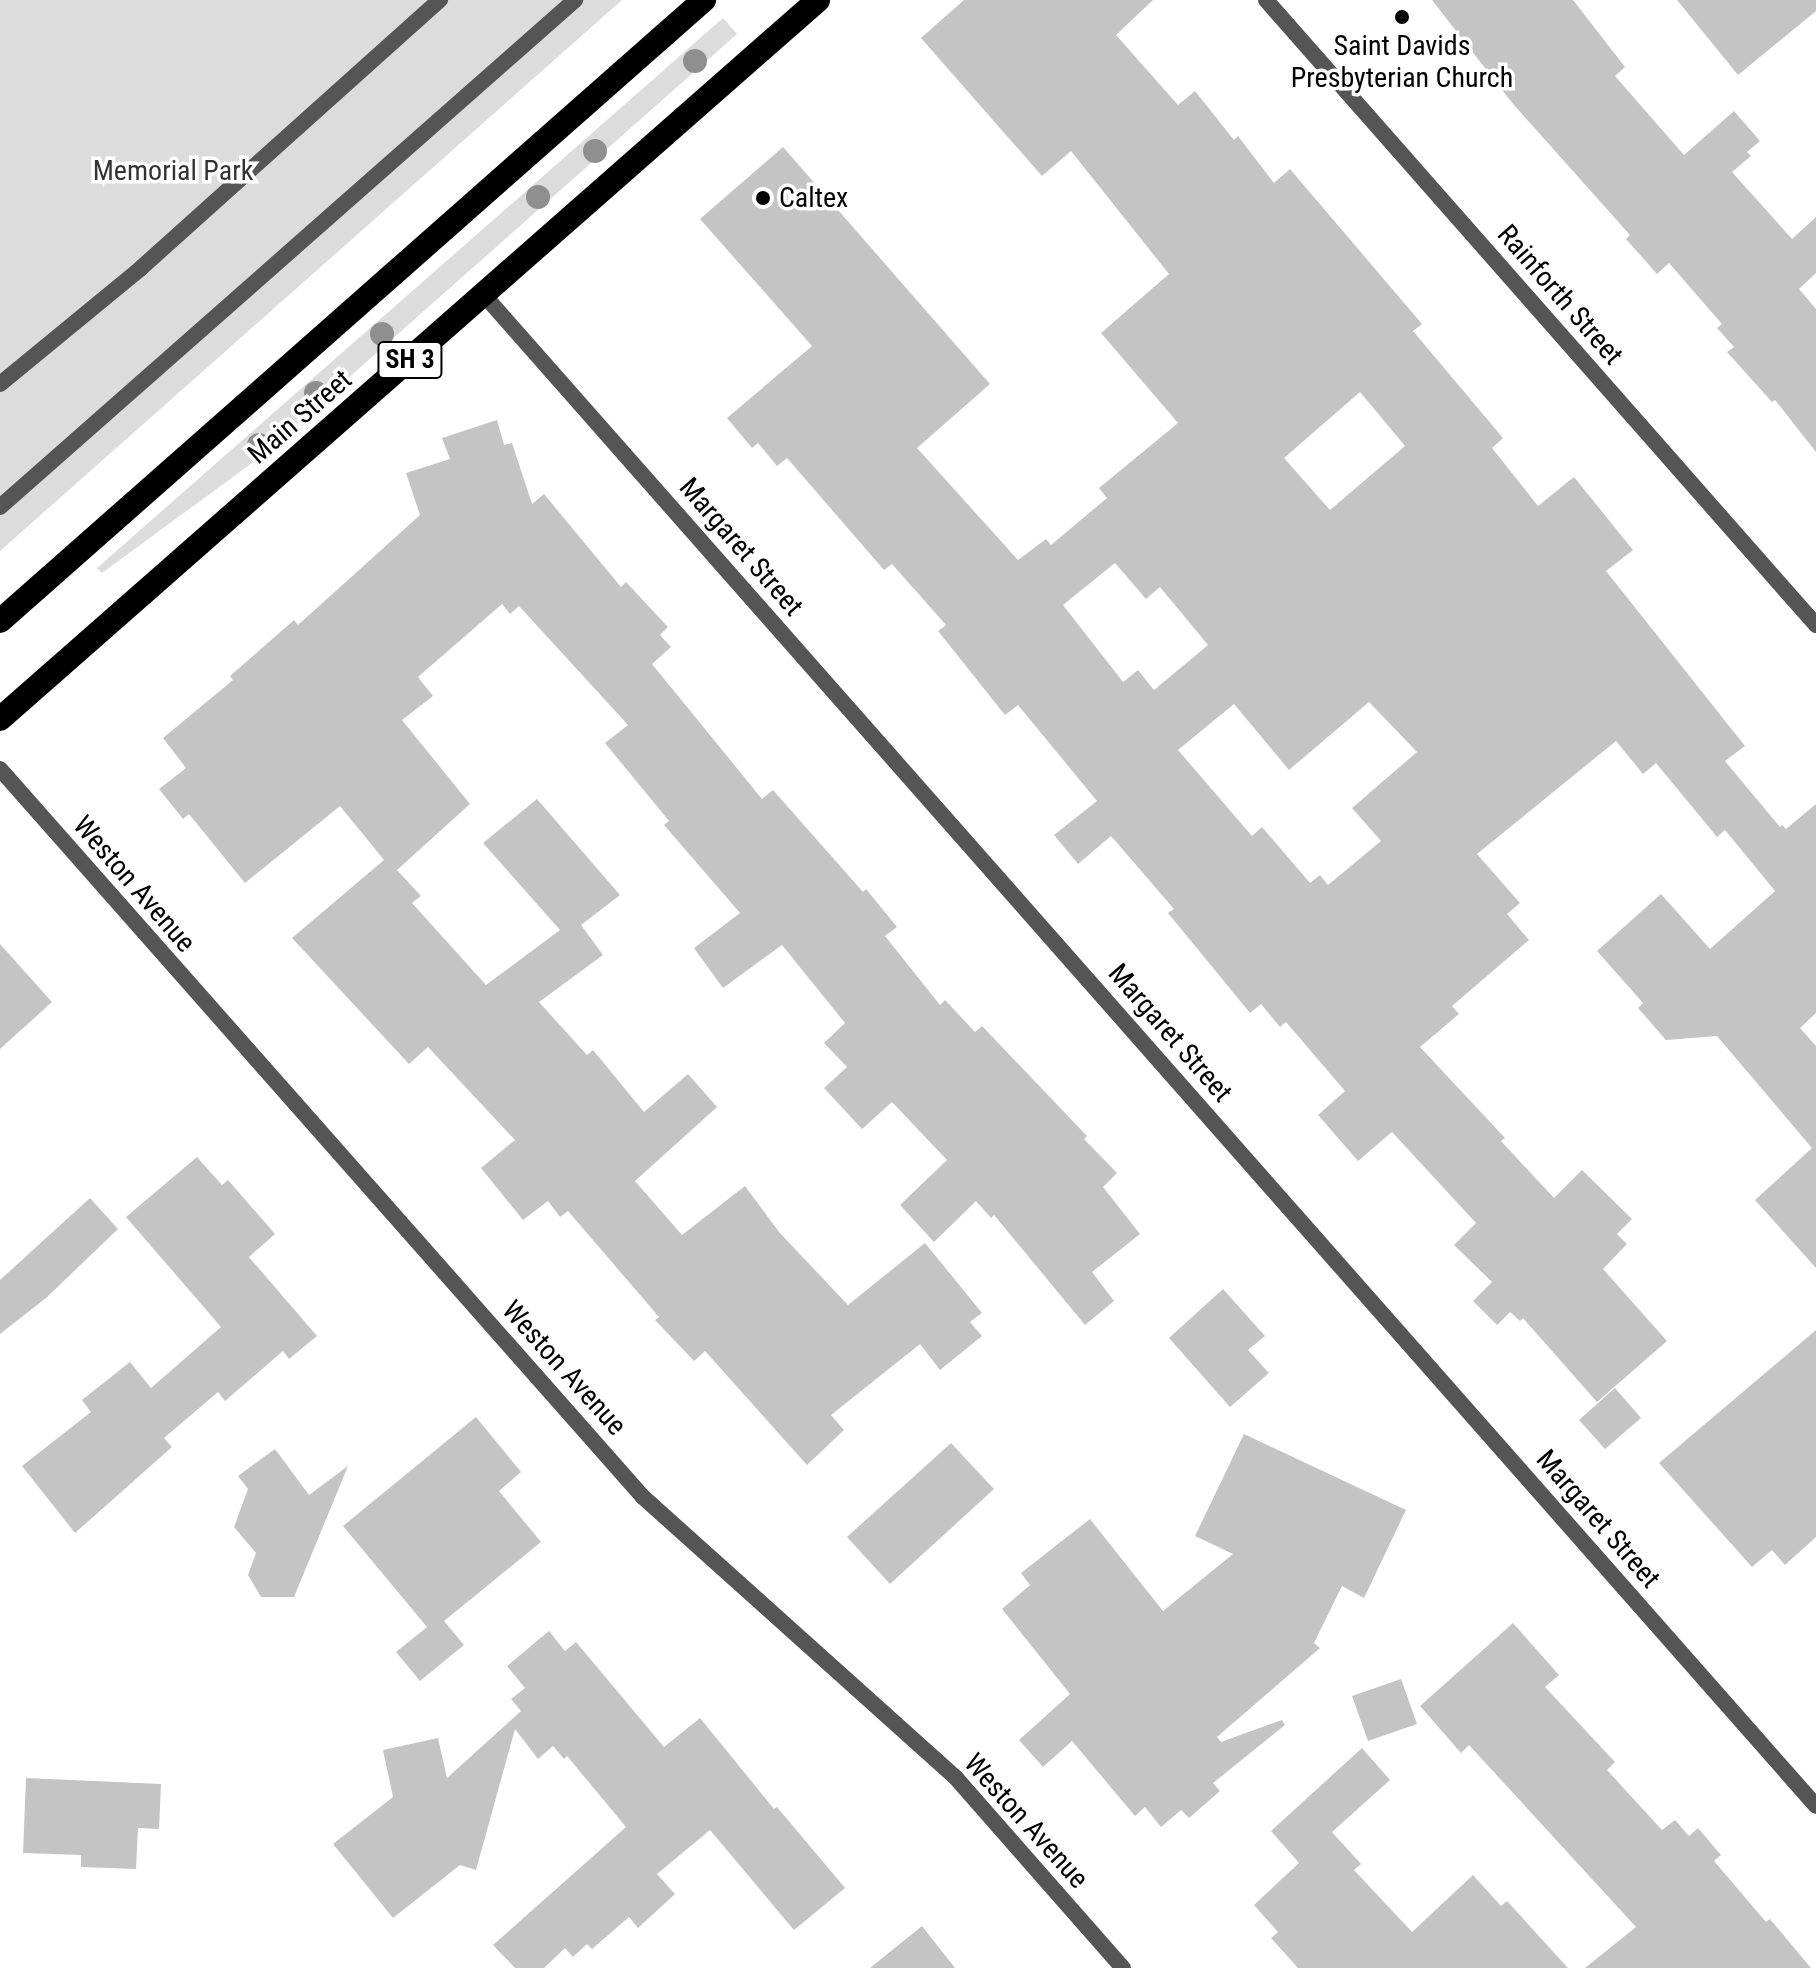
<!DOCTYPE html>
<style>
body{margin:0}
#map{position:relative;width:1816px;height:1968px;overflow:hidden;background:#fff;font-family:"Roboto Condensed",sans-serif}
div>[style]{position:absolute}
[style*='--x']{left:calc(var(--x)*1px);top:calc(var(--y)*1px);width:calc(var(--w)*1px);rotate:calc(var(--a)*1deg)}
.green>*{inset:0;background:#dcdcdc}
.building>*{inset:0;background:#c4c4c4}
.lane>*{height:16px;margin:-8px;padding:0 8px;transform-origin:8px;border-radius:8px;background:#555}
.street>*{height:16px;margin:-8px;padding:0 8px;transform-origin:8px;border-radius:8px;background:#555}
.highway>*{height:24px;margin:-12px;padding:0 12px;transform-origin:12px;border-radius:12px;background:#000}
.trees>*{width:24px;height:24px;margin:-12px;border-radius:50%;background:#8f8f8f}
.dots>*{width:22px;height:22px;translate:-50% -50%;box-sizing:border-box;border:4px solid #fff;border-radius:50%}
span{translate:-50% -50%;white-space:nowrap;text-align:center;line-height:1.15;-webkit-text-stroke:7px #fff;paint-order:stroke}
.shield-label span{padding:2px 6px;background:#fff;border:2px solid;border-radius:6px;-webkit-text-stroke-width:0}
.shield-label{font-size:26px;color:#000;font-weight:700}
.poi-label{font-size:28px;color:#000}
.left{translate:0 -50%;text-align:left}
.park-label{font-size:28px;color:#333}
.street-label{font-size:28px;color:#000}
</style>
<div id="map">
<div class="green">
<i style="clip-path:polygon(0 0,622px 0,0 551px)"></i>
<i style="clip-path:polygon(723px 18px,737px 34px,252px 463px,102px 573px,97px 568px)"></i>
</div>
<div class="building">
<i style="clip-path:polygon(evenodd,964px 0,1153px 0,1116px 35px,1178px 105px,1195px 91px,1234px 140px,1238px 136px,1274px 183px,1290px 169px,1422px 324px,1413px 331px,1503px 438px,1492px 448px,1538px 506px,1574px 477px,1633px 550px,1606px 571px,1745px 746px,1725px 761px,1780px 827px,1782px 825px,1786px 829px,1816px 804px,1816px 1013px,1800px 1028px,1816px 1046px,1816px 1268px,1755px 1200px,1812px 1148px,1717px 1036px,1666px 1040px,1638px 1008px,1643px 1003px,1597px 951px,1661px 894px,1710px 949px,1775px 891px,1725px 830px,1717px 837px,1656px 763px,1643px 774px,1616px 741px,1477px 854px,1520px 903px,1507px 914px,1529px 940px,1452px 1006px,1459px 1014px,1420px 1047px,1505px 1138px,1501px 1141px,1554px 1198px,1582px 1170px,1632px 1219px,1617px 1234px,1627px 1244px,1603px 1269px,1667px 1341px,1597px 1402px,1523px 1318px,1520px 1321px,1510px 1312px,1497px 1325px,1473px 1301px,1492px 1282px,1454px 1245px,1476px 1223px,1392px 1132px,1358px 1161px,1318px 1115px,1345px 1091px,1286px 1022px,1280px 1027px,1261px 1004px,1250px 1013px,1168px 913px,1174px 909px,1111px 836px,1078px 864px,1054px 835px,1097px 801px,1018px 705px,1005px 715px,938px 631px,946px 625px,892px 564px,884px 570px,787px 458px,777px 466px,758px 443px,752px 448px,727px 418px,812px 346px,700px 219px,783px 147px,990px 384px,917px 448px,1018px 560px,1046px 539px,1051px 545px,1107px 498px,1099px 488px,1178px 423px,1101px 333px,1169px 274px,1071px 151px,1042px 176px,921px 38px,964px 0,1360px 392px,1405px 446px,1330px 510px,1284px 458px,1360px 392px,964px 0,1115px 563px,1146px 599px,1160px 587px,1208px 645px,1154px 690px,1138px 670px,1123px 682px,1063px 605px,1115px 563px,964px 0,1369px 702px,1417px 752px,1352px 808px,1381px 841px,1328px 885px,1320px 875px,1310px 883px,1262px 827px,1252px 836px,1178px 750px,1234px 704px,1289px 770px,1369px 702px)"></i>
<i style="clip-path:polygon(1432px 0,1573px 0,1625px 67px,1615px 76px,1684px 155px,1734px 111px,1760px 141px,1747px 152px,1751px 156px,1732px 172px,1792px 239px,1816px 217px,1816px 273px,1799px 289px,1816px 309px,1816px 452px,1775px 400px,1772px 402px,1727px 352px,1734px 347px,1717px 328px,1722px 324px,1669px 263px,1657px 274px,1626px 239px,1630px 235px,1513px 104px)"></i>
<i style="clip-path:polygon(1677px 0,1816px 0,1816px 11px,1738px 75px)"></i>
<i style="clip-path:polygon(497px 420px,504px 445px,512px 443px,532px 504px,544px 494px,621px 587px,626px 582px,668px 627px,660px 635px,671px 647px,652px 664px,762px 799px,773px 790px,863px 892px,866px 889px,897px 927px,885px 936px,940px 1005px,945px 1000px,975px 1032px,982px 1026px,1087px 1136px,1084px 1139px,1117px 1173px,1103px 1187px,1140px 1234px,1092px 1272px,1114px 1301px,1085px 1325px,994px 1215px,991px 1218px,976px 1201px,934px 1242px,900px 1205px,947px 1160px,892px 1102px,862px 1129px,824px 1088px,847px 1067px,824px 1043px,845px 1023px,782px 945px,723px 988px,694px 948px,740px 913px,664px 825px,669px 821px,605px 743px,628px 725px,519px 606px,510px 614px,502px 604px,418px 677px,433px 696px,402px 720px,470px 804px,397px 870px,421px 896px,412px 903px,486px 985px,560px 930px,483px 843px,537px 799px,620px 895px,581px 925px,603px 955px,539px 1002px,587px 1055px,593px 1050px,644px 1112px,688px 1074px,717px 1107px,635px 1181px,682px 1235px,745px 1186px,779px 1232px,848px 1305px,925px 1243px,982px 1313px,970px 1322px,982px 1336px,940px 1370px,920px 1344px,831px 1415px,844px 1430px,807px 1465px,705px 1351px,694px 1361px,655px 1320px,659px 1317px,568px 1211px,560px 1217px,548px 1201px,523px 1220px,481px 1168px,515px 1140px,428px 1047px,409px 1064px,292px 938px,384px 860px,340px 806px,245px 883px,189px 814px,183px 819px,159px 789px,186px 768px,163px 738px,233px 680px,230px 676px,294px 620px,298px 625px,420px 515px,406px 473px,450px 459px,442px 438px)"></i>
<i style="clip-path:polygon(0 944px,52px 1002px,0 1049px)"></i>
<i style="clip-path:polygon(197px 1157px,222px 1185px,228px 1180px,275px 1234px,249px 1257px,317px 1336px,289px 1359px,283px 1351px,225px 1401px,218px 1392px,164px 1438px,172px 1447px,75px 1533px,22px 1466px,91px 1412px,82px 1400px,130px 1362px,151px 1388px,221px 1327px,126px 1217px)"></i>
<i style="clip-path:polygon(90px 1198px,118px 1229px,46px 1298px,0 1334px,0 1280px)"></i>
<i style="clip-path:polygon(1223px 1289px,1265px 1336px,1248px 1350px,1269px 1373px,1230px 1407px,1169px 1338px)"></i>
<i style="clip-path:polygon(1816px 1330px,1816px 1537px,1785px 1565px,1772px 1550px,1752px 1567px,1659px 1463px)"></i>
<i style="clip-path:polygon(1615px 1388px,1641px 1418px,1605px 1449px,1579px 1420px)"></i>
<i style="clip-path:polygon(476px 1417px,521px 1472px,499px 1491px,541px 1542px,444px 1621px,464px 1645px,420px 1681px,396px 1652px,427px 1627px,343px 1526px)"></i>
<i style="clip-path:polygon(1244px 1434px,1406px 1510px,1364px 1598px,1342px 1586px,1314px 1643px,1320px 1648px,1217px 1737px,1221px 1742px,1282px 1720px,1285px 1725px,1213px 1783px,1220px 1791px,1189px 1818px,1181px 1810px,1161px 1827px,1145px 1807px,1135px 1816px,1072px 1741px,1043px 1767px,1019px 1740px,1070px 1694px,1002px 1609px,1030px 1585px,1021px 1573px,1090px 1519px,1163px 1611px,1233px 1554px,1195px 1536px)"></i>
<i style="clip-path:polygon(951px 1443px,994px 1489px,890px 1584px,847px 1537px)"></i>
<i style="clip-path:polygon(275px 1449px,309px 1495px,348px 1466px,294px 1597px,261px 1597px,248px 1575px,256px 1553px,234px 1527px,248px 1489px,238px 1476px)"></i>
<i style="clip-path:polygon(1513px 1623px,1559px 1675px,1545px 1687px,1615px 1762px,1607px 1770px,1662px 1830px,1675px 1820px,1689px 1836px,1698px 1828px,1721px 1855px,1714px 1861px,1766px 1922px,1770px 1919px,1811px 1968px,1585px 1968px,1636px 1927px,1469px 1745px,1461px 1753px,1420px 1706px)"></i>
<i style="clip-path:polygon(549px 1631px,565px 1651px,576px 1642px,664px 1747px,700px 1718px,774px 1809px,777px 1807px,845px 1888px,794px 1930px,710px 1830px,657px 1874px,675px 1894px,638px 1928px,629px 1917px,592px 1949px,587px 1944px,573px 1957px,565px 1948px,544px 1968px,515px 1968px,493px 1945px,626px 1827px,567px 1756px,564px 1759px,553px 1746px,538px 1759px,515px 1729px,476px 1870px,460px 1865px,393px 1918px,333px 1844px,393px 1797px,383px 1750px,438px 1738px,447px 1778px,521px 1711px,511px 1699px,525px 1688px,507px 1666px)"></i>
<i style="clip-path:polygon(1401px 1679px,1417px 1724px,1368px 1741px,1352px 1696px)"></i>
<i style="clip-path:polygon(1362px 1748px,1390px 1780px,1332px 1832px,1361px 1864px,1354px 1870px,1412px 1932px,1473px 1875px,1501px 1906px,1507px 1901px,1568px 1968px,1298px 1968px,1271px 1938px,1278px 1932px,1254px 1905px,1299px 1863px,1271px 1831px)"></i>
<i style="clip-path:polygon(26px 1778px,161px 1784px,159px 1829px,138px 1828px,136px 1869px,81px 1867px,81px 1855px,23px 1853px)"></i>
<i style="clip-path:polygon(922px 1926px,955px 1968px,870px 1968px)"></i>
</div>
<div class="lane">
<i style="--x:0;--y:384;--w:183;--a:-39.4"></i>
<i style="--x:141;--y:268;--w:402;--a:-41.9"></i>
<i style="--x:0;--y:507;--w:767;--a:-41.4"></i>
</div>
<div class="street">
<i style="--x:1266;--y:0;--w:833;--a:48.65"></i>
<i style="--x:484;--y:295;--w:2014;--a:48.6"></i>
<i style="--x:0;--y:769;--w:971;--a:48.55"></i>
<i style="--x:643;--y:1497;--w:421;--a:41.9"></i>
<i style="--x:956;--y:1778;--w:253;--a:48.7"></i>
</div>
<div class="highway">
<i style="--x:0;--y:621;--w:939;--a:-41.42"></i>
<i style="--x:0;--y:719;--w:1089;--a:-41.31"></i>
</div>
<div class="trees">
<i style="left:695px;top:61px"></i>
<i style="left:595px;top:151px"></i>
<i style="left:538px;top:197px"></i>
<i style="left:382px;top:334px"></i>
<i style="left:316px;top:393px"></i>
<i style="left:259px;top:445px"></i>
</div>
<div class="dots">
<i style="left:1402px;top:17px;background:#000"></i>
<i style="left:763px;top:198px;background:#000"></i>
</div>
<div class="shield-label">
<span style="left:410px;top:360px">SH 3</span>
</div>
<div class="poi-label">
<span style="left:1402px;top:62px">Saint Davids<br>Presbyterian Church</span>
<span class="left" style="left:779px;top:198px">Caltex</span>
</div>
<div class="park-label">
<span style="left:173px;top:171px">Memorial Park</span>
</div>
<div class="street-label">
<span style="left:1560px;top:295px;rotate:49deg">Rainforth Street</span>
<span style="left:300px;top:417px;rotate:-41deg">Main Street</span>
<span style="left:741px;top:547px;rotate:49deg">Margaret Street</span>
<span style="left:134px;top:884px;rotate:49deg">Weston Avenue</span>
<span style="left:1170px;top:1033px;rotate:49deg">Margaret Street</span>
<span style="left:564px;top:1368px;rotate:48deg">Weston Avenue</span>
<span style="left:1598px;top:1519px;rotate:49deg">Margaret Street</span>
<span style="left:1026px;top:1821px;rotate:48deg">Weston Avenue</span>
</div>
</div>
